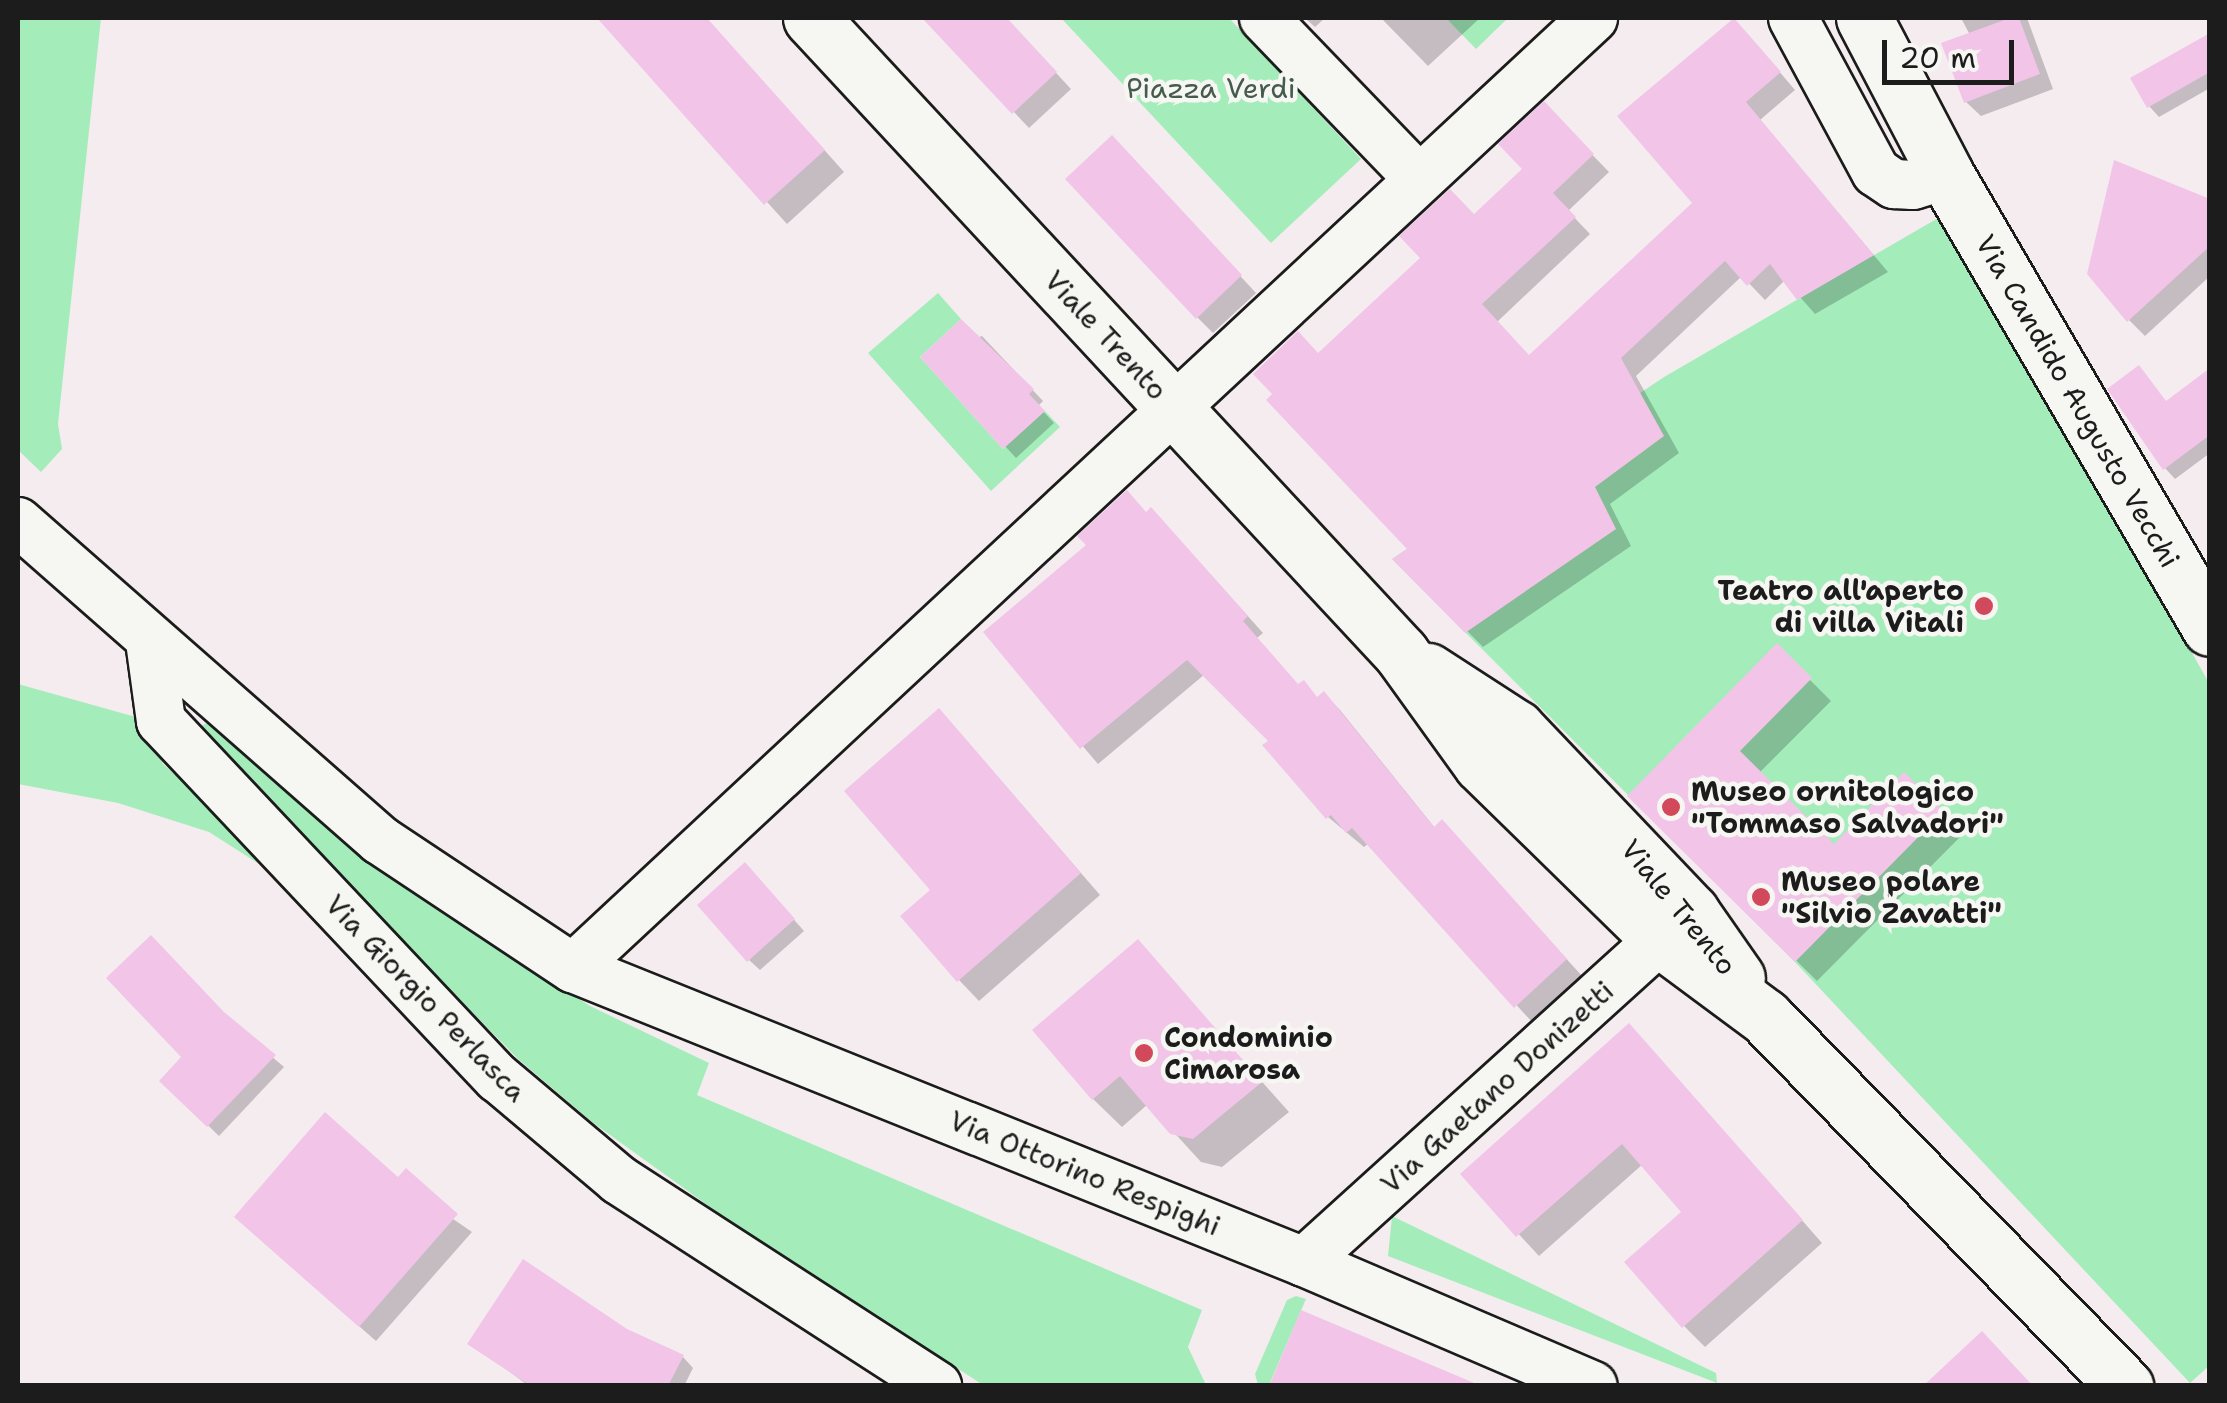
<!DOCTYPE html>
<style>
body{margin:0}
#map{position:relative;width:2227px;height:1403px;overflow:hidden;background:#f5ecf0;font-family:"Shantell Sans",sans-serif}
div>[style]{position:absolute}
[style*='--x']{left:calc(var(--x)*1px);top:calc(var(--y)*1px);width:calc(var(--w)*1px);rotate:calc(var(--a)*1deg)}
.green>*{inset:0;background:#a4edbb}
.shadow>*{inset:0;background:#0003}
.building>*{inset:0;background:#f2c4e8}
.roads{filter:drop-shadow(2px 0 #1c1c1c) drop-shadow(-2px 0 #1c1c1c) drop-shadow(0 2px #1c1c1c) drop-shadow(0 -2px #1c1c1c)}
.minor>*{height:48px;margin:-24px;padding:0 24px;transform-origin:24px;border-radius:24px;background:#f6f6f2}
.major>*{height:55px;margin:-27.5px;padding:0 27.5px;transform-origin:27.5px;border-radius:27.5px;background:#f6f6f2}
.dots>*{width:28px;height:28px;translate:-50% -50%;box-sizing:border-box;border:5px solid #f6f6f2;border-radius:50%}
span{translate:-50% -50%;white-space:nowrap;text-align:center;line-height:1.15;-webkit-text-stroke:9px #f6f6f2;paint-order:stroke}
.park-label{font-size:28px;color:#455b4c}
.street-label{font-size:28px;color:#1c1c1c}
.poi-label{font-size:28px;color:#1c1c1c;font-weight:700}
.right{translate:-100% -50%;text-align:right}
.left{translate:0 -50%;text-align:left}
.frame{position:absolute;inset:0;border:20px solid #1c1c1c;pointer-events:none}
.scale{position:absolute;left:1882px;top:40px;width:132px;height:45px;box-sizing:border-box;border:5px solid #1c1c1c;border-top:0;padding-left:12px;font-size:30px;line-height:35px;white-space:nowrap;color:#1c1c1c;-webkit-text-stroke:8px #f6f6f2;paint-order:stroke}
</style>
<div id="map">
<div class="green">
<i style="clip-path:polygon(18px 18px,101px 18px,58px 424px,62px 449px,41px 472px,18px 450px)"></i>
<i style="clip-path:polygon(1061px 18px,1229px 18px,1361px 159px,1271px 243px)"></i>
<i style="clip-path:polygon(1446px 18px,1508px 18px,1476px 49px)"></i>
<i style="clip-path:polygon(1945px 214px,2209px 683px,2209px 1366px,2190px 1383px,1795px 962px,1392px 559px,1664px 377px)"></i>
<i style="clip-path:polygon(938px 293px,961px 319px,920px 357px,1003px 449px,1045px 411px,1060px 427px,991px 491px,868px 353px)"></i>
<i style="clip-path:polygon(18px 684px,143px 719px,163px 764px,314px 899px,209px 832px,118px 803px,18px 784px)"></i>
<i style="clip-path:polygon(207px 723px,400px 882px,590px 1006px,709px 1063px,697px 1095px,1202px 1310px,1188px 1347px,1206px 1385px,983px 1385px,717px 1212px,592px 1122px,518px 1059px,203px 738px,201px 726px)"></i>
<i style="clip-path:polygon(1392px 1216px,1716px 1373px,1717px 1383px,1388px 1256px)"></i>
<i style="clip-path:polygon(1296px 1296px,1306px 1299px,1269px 1385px,1258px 1385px,1255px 1374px,1287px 1300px)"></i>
</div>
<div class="shadow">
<i style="clip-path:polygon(600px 18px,706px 18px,844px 172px,787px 224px)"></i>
<i style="clip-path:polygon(925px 18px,1005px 18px,1071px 89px,1029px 128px)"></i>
<i style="clip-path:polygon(1305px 18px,1325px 18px,1315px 27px)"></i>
<i style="clip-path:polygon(1381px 18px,1480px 18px,1428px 66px)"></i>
<i style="clip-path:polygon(1961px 18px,2027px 18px,2053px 89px,1981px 116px,1966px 102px,1970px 35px)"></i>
<i style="clip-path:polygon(1749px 36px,1795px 90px,1760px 120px,1888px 272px,1815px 314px,1785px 280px,1765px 300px,1742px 276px,1636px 376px,1679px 453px,1610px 504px,1631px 546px,1483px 647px,1396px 559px,1411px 550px,1319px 356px,1526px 169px,1544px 105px,1609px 172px,1568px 211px,1590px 234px,1497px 322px,1530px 358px,1695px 203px)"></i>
<i style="clip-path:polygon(2210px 36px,2210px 88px,2159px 117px,2149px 106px)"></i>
<i style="clip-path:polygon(1128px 155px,1256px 293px,1213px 333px,1197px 317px)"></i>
<i style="clip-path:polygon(2210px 201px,2210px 276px,2145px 336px,2129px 320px)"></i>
<i style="clip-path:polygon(982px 336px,1043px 401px,1038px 406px,1054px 423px,1016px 458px,923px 357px)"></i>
<i style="clip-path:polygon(2139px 368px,2167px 403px,2210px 372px,2210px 453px,2175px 479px,2165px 468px)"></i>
<i style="clip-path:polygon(1147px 514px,1167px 526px,1263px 633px,1257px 638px,1299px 686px,1319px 699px,1324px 694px,1340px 710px,1435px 828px,1458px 839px,1582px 976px,1532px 1022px,1369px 843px,1364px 847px,1328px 817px,1271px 741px,1205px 674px,1098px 764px,986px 633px)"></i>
<i style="clip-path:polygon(1777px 647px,1831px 701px,1759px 773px,1834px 848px,1904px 776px,1963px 834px,1817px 981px,1630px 796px)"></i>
<i style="clip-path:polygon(959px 732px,1100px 895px,979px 1001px,959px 980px)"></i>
<i style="clip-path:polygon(755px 876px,804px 931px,760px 970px,749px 960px)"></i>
<i style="clip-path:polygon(1138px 943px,1289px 1112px,1222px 1167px,1201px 1162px,1148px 1104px,1122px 1127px,1093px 1099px)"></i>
<i style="clip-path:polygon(225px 1017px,284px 1067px,219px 1136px,162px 1081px)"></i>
<i style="clip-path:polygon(1650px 1048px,1822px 1243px,1705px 1347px,1684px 1326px,1685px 1212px,1643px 1164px,1539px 1256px,1463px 1174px)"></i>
<i style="clip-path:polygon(398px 1181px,472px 1232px,376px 1341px,253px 1233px)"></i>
<i style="clip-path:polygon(626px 1331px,683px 1357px,693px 1368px,684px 1386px,529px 1386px,470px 1343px)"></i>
</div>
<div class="building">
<i style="clip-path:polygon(597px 18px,707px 18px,825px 150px,764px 205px)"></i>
<i style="clip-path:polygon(922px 18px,1007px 18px,1057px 72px,1012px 114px)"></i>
<i style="clip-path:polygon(1734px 18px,1781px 72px,1746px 102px,1874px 255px,1797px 300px,1770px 264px,1747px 286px,1725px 261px,1621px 358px,1664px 436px,1595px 487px,1616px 529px,1465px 633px,1392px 559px,1407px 549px,1266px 400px,1272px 394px,1253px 374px,1298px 331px,1318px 353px,1420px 258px,1399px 236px,1450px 189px,1474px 214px,1522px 169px,1498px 144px,1544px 101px,1594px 154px,1553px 193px,1576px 217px,1482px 304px,1529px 355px,1692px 203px,1617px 116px)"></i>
<i style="clip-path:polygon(2010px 18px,2019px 18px,2040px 74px,1964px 103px,1941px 43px)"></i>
<i style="clip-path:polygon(2210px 33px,2210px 72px,2147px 108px,2130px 78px)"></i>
<i style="clip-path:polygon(1112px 135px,1242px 275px,1196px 319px,1065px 179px)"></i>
<i style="clip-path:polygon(2114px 160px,2210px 199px,2210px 246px,2127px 322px,2087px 274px)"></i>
<i style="clip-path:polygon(961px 319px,1034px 389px,1029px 394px,1045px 411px,1003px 449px,920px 357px)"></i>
<i style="clip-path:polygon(2139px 365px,2166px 401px,2210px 368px,2210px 435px,2163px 470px,2107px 389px)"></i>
<i style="clip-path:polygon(1127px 490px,1146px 512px,1151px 507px,1248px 616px,1243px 621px,1298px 684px,1304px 680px,1317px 697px,1324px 691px,1434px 827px,1442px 819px,1567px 959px,1514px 1008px,1352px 828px,1346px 833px,1331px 815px,1326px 819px,1262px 745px,1268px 741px,1187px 660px,1080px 749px,983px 632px,1086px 545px,1077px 536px)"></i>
<i style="clip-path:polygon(1777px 643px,1812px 678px,1740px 751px,1834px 844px,1904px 772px,1944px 811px,1795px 962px,1627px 796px)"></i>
<i style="clip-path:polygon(939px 708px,1081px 873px,957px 982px,900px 916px,930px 890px,844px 791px)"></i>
<i style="clip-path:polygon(745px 862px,795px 919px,747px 962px,697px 905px)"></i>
<i style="clip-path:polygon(151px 935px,224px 1012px,276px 1055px,207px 1127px,159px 1081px,181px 1057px,106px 978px)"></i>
<i style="clip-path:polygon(1138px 939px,1262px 1082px,1193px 1139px,1170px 1134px,1120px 1076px,1092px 1100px,1032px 1030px)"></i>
<i style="clip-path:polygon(1629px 1023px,1803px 1220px,1682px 1328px,1624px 1262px,1681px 1212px,1622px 1144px,1516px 1237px,1460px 1174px)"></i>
<i style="clip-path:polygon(325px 1112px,398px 1177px,406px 1168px,458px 1214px,359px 1327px,234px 1217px)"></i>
<i style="clip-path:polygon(523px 1259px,627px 1329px,684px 1355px,668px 1386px,531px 1386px,467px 1344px)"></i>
<i style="clip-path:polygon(1301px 1310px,1479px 1385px,1479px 1386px,1269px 1386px)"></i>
<i style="clip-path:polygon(1982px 1331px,2033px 1386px,1923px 1386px)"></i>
</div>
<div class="roads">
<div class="minor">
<i style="--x:1264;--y:18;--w:223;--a:46.1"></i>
<i style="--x:1793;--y:18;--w:175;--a:61.7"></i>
<i style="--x:1876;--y:172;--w:22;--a:34"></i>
<i style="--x:1894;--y:184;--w:19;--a:3"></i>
<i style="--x:1913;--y:185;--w:34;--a:-17"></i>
<i style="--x:18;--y:522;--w:482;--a:41.3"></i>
<i style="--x:380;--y:840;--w:232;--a:33.6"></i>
<i style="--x:573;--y:968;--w:788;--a:21.91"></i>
<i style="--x:1304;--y:1262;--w:314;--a:23.2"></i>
<i style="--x:150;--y:641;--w:81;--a:82.2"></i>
<i style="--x:161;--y:721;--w:491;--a:46.7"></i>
<i style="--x:498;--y:1078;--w:158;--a:40.1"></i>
<i style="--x:619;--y:1180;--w:379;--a:32.9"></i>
<i style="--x:573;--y:968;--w:1394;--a:-42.96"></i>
<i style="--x:1304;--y:1262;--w:517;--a:-42.18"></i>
</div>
<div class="major">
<i style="--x:811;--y:18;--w:867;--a:47.1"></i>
<i style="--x:1401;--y:653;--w:137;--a:54.2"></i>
<i style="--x:1481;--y:764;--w:250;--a:44.4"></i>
<i style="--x:1660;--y:939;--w:131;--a:36.6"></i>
<i style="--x:1765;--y:1017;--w:516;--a:45.71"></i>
<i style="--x:1864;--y:18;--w:177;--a:62.4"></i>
<i style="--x:1946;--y:175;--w:524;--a:59.77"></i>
<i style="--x:1428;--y:671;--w:105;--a:32.9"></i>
<i style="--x:1516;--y:728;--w:254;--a:46.4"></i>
<i style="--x:1691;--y:912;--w:80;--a:55.1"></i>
</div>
</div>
<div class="dots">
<i style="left:1984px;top:606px;background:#d1495b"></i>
<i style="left:1671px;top:807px;background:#d1495b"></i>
<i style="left:1761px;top:897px;background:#d1495b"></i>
<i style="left:1144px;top:1053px;background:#d1495b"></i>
</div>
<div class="park-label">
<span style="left:1211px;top:88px">Piazza Verdi</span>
</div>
<div class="street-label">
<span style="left:1106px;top:335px;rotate:47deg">Viale Trento</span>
<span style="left:2078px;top:401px;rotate:60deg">Via Candido Augusto Vecchi</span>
<span style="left:1679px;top:907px;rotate:51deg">Viale Trento</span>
<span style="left:426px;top:998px;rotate:46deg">Via Giorgio Perlasca</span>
<span style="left:1497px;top:1087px;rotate:-42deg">Via Gaetano Donizetti</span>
<span style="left:1085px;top:1173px;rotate:22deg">Via Ottorino Respighi</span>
</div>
<div class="poi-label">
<span class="right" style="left:1964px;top:606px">Teatro all'aperto<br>di villa Vitali</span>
<span class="left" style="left:1691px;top:807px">Museo ornitologico<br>"Tommaso Salvadori"</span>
<span class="left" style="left:1781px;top:897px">Museo polare<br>"Silvio Zavatti"</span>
<span class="left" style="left:1164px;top:1053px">Condominio<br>Cimarosa</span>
</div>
<div class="frame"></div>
<div class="scale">20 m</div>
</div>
